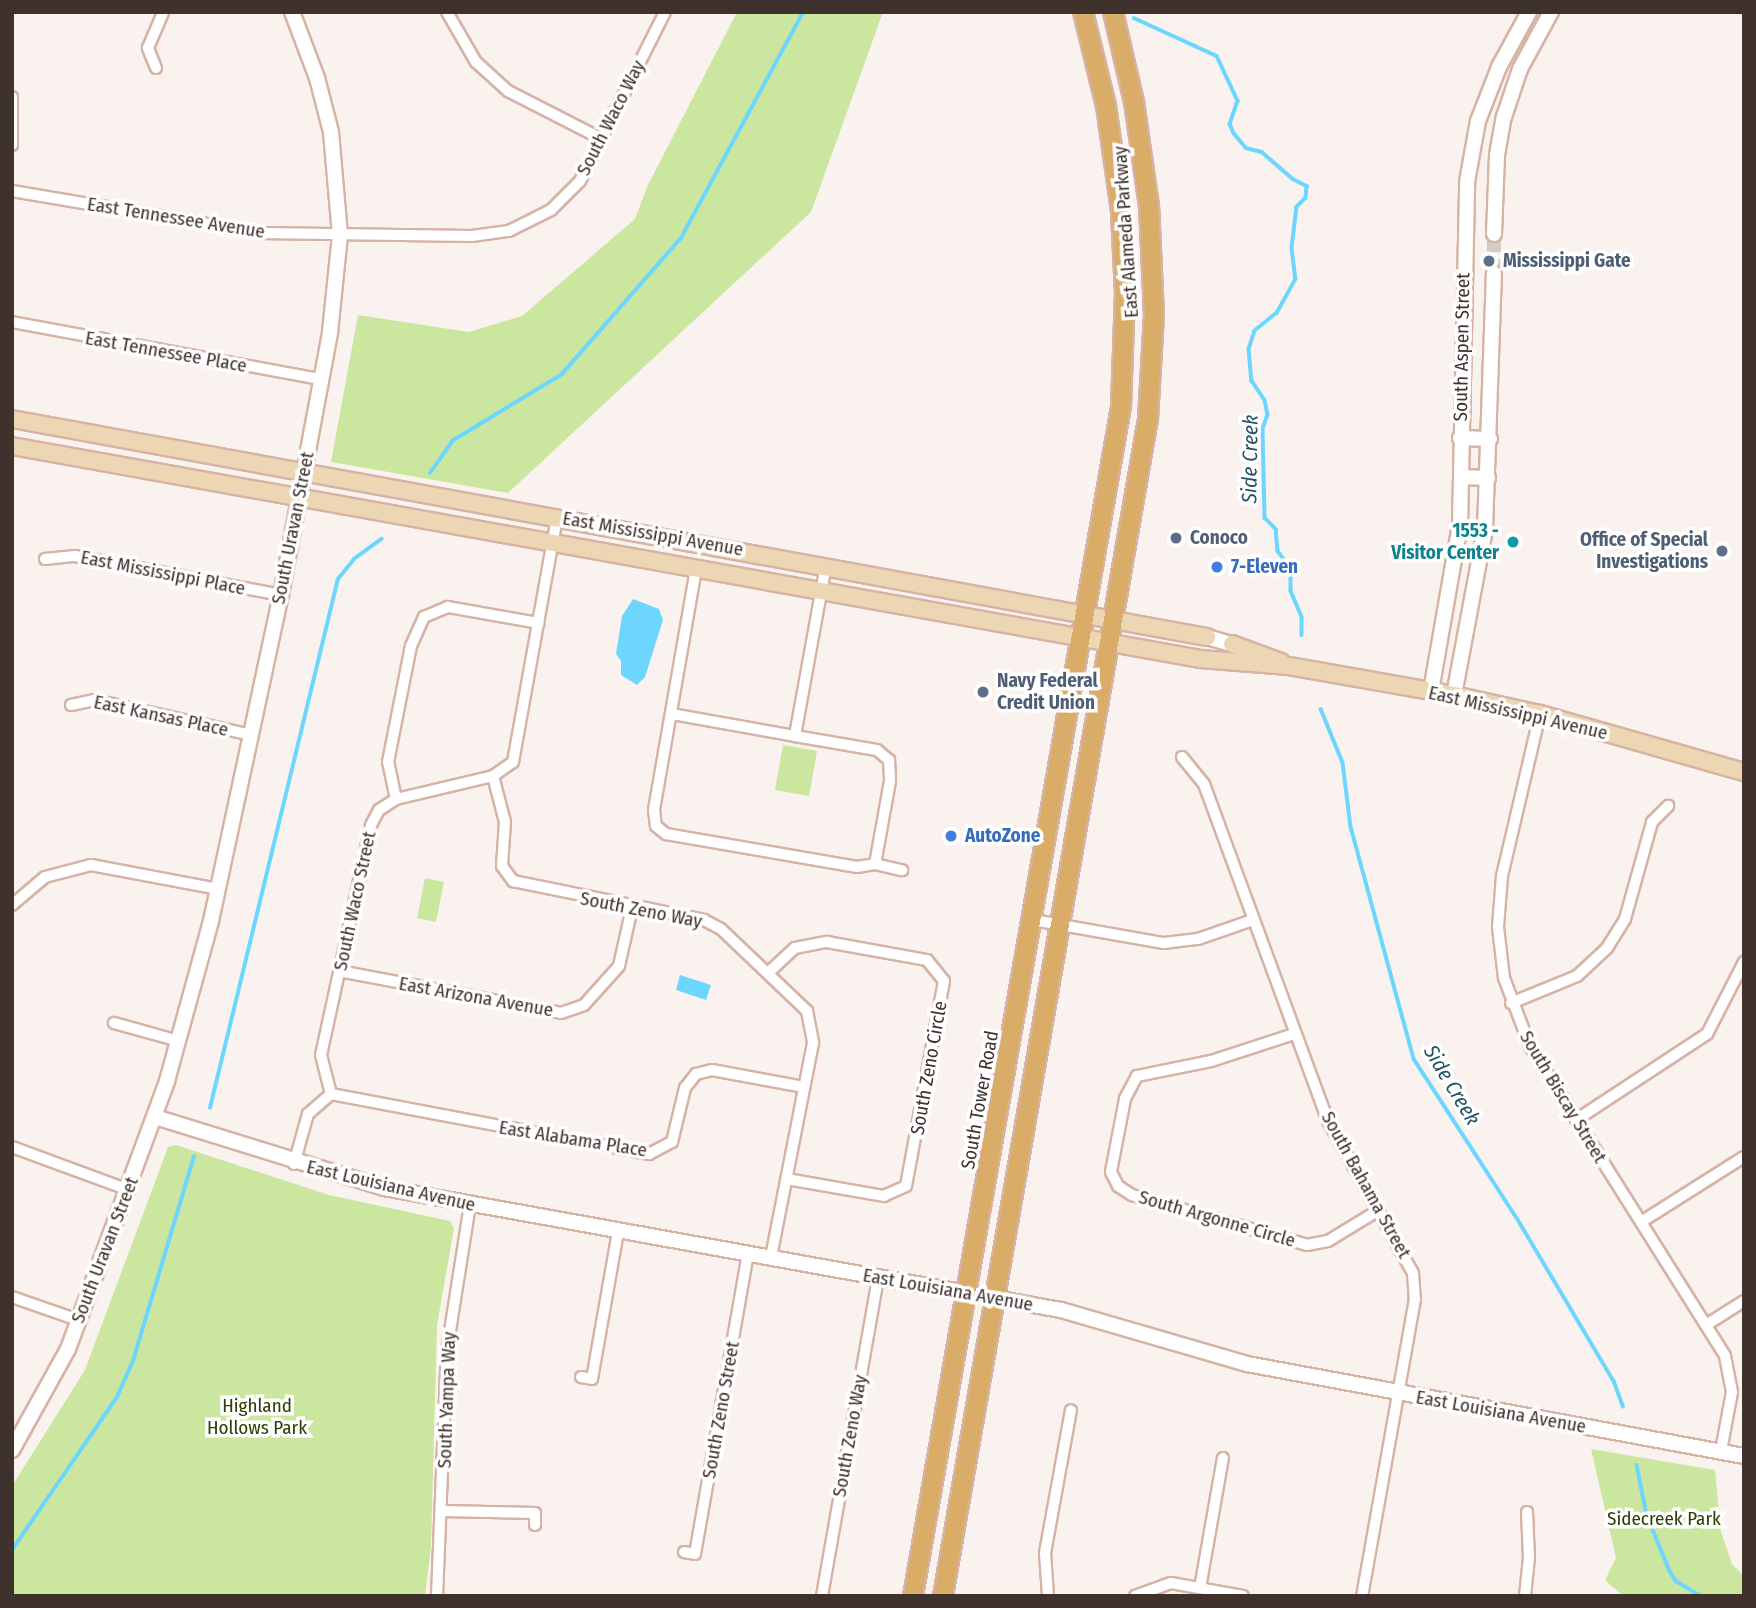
<!DOCTYPE html>
<style>
body{margin:0}
#map{position:relative;width:1756px;height:1608px;overflow:hidden;background:#faf2ef;font-family:"Fira Sans Condensed",sans-serif}
div>[style]{position:absolute}
[style*='--x']{left:calc(var(--x)*1px);top:calc(var(--y)*1px);width:calc(var(--w)*1px);rotate:calc(var(--a)*1deg)}
.green>*{inset:0;background:#cbe69f}
.water>*{inset:0;background:#6dd6ff}
.stream>*{height:3.5px;margin:-1.75px;padding:0 1.75px;transform-origin:1.75px;border-radius:1.75px;background:#6dd6ff}
.tertiary-tunnel>*{height:14px;margin-top:-7px;transform-origin:0;background:repeating-linear-gradient(90deg,#d5cbc8 0 14px,transparent 0 21px)}
.roads{filter:drop-shadow(2px 0 #d6b3a5) drop-shadow(-2px 0 #d6b3a5) drop-shadow(0 2px #d6b3a5) drop-shadow(0 -2px #d6b3a5)}
.minor>*{height:10px;margin:-5px;padding:0 5px;transform-origin:5px;border-radius:5px;background:#fff}
.tertiary>*{height:14px;margin:-7px;padding:0 7px;transform-origin:7px;border-radius:7px;background:#fff}
.secondary>*{height:16px;margin:-8px;padding:0 8px;transform-origin:8px;border-radius:8px;background:#ecd6b3}
.primary>*{height:18px;margin:-9px;padding:0 9px;transform-origin:9px;border-radius:9px;background:#d9ad68}
.dots>*{width:19px;height:19px;translate:-50% -50%;box-sizing:border-box;border:4px solid #fff;border-radius:50%}
span{translate:-50% -50%;white-space:nowrap;text-align:center;line-height:1.15;-webkit-text-stroke:7px #fff;paint-order:stroke}
.street-label{font-size:19px;color:#3f312c}
.service-label{font-size:19px;color:#4e5e75;font-weight:700}
.left{translate:0 -50%;text-align:left}
.right{translate:-100% -50%;text-align:right}
.culture-label{font-size:19px;color:#0d838f;font-weight:700}
.shop-label{font-size:19px;color:#366cbe;font-weight:700}
.park-label{font-size:19px;color:#2c3e00}
.water-label{font-size:21px;color:#255263;font-style:italic}
.frame{position:absolute;inset:0;border:14px solid #3f312c;pointer-events:none}
</style>
<div id="map">
<div class="green">
<i style="clip-path:polygon(737px 12px,883px 12px,811px 212px,508px 493px,331px 462px,358px 315px,469px 332px,522px 316px,635px 219px,647px 187px)"></i>
<i style="clip-path:polygon(783px 745px,817px 751px,809px 796px,775px 790px)"></i>
<i style="clip-path:polygon(425px 878px,444px 882px,436px 922px,417px 918px)"></i>
<i style="clip-path:polygon(176px 1145px,329px 1195px,450px 1221px,454px 1228px,437px 1325px,431px 1547px,425px 1596px,12px 1596px,12px 1486px,85px 1370px,168px 1147px)"></i>
<i style="clip-path:polygon(1591px 1449px,1715px 1470px,1721px 1532px,1732px 1564px,1744px 1576px,1744px 1596px,1623px 1596px,1605px 1580px,1616px 1558px)"></i>
</div>
<div class="water">
<i style="clip-path:polygon(633px 599px,659px 609px,663px 620px,645px 677px,637px 685px,621px 675px,621px 661px,616px 654px,622px 616px)"></i>
<i style="clip-path:polygon(680px 975px,711px 985px,706px 1000px,676px 990px)"></i>
</div>
<div class="stream">
<i style="--x:1134;--y:18;--w:91;--a:24.6"></i>
<i style="--x:1217;--y:56;--w:50;--a:65"></i>
<i style="--x:1238;--y:101;--w:24;--a:109"></i>
<i style="--x:1230;--y:124;--w:10;--a:66"></i>
<i style="--x:1234;--y:133;--w:19;--a:51"></i>
<i style="--x:1246;--y:148;--w:16;--a:14"></i>
<i style="--x:1262;--y:152;--w:41;--a:41.1"></i>
<i style="--x:1293;--y:179;--w:16;--a:27"></i>
<i style="--x:1307;--y:186;--w:12;--a:95"></i>
<i style="--x:1306;--y:198;--w:13;--a:135"></i>
<i style="--x:1297;--y:207;--w:41;--a:97"></i>
<i style="--x:1292;--y:248;--w:31;--a:83"></i>
<i style="--x:1296;--y:279;--w:39;--a:119"></i>
<i style="--x:1277;--y:313;--w:28;--a:141"></i>
<i style="--x:1255;--y:331;--w:19;--a:108"></i>
<i style="--x:1249;--y:349;--w:32;--a:85"></i>
<i style="--x:1252;--y:381;--w:23;--a:56"></i>
<i style="--x:1265;--y:400;--w:15;--a:79"></i>
<i style="--x:1268;--y:415;--w:15;--a:110"></i>
<i style="--x:1263;--y:429;--w:89;--a:88.7"></i>
<i style="--x:1265;--y:518;--w:16;--a:45"></i>
<i style="--x:1276;--y:529;--w:22;--a:85"></i>
<i style="--x:1278;--y:551;--w:22;--a:54"></i>
<i style="--x:1291;--y:569;--w:22;--a:90"></i>
<i style="--x:1291;--y:591;--w:28;--a:67"></i>
<i style="--x:1302;--y:617;--w:18;--a:90"></i>
<i style="--x:430;--y:473;--w:39;--a:-55"></i>
<i style="--x:452;--y:441;--w:129;--a:-31.3"></i>
<i style="--x:562;--y:374;--w:181;--a:-48.8"></i>
<i style="--x:681;--y:238;--w:257;--a:-61.6"></i>
<i style="--x:1321;--y:709;--w:58;--a:67.8"></i>
<i style="--x:1343;--y:763;--w:64;--a:82.9"></i>
<i style="--x:1351;--y:827;--w:240;--a:74.8"></i>
<i style="--x:1414;--y:1059;--w:195;--a:57.1"></i>
<i style="--x:1520;--y:1223;--w:184;--a:59.3"></i>
<i style="--x:1614;--y:1381;--w:27;--a:70"></i>
<i style="--x:210;--y:1108;--w:544;--a:-76.4"></i>
<i style="--x:338;--y:579;--w:26;--a:-51"></i>
<i style="--x:354;--y:559;--w:34;--a:-36"></i>
<i style="--x:1637;--y:1465;--w:51;--a:78.7"></i>
<i style="--x:1647;--y:1515;--w:61;--a:67.7"></i>
<i style="--x:1670;--y:1571;--w:12;--a:59"></i>
<i style="--x:1676;--y:1581;--w:29;--a:31"></i>
<i style="--x:12;--y:1550;--w:186;--a:-55.5"></i>
<i style="--x:117;--y:1397;--w:39;--a:-66"></i>
<i style="--x:133;--y:1361;--w:213;--a:-73.4"></i>
</div>
<div class="tertiary-tunnel">
<i style="--x:1494;--y:273;--w:39;--a:-90"></i>
</div>
<div class="roads">
<div class="minor">
<i style="--x:447;--y:12;--w:58;--a:59.9"></i>
<i style="--x:476;--y:62;--w:43;--a:42.2"></i>
<i style="--x:508;--y:91;--w:106;--a:27.1"></i>
<i style="--x:156;--y:68;--w:22;--a:-112"></i>
<i style="--x:148;--y:48;--w:39;--a:-67"></i>
<i style="--x:12;--y:97;--w:48;--a:90"></i>
<i style="--x:12;--y:191;--w:252;--a:9.6"></i>
<i style="--x:260;--y:233;--w:212;--a:0.8"></i>
<i style="--x:472;--y:236;--w:37;--a:-8"></i>
<i style="--x:509;--y:231;--w:47;--a:-26.6"></i>
<i style="--x:551;--y:210;--w:41;--a:-45"></i>
<i style="--x:580;--y:181;--w:189;--a:-63.3"></i>
<i style="--x:12;--y:322;--w:314;--a:10.5"></i>
<i style="--x:45;--y:559;--w:30;--a:-6"></i>
<i style="--x:75;--y:556;--w:210;--a:10.7"></i>
<i style="--x:826;--y:565;--w:174;--a:100.3"></i>
<i style="--x:795;--y:736;--w:83;--a:9.7"></i>
<i style="--x:877;--y:750;--w:16;--a:40"></i>
<i style="--x:889;--y:760;--w:21;--a:87"></i>
<i style="--x:890;--y:781;--w:84;--a:100.2"></i>
<i style="--x:875;--y:864;--w:28;--a:13"></i>
<i style="--x:696;--y:569;--w:245;--a:99.9"></i>
<i style="--x:654;--y:810;--w:16;--a:83"></i>
<i style="--x:656;--y:826;--w:13;--a:39"></i>
<i style="--x:666;--y:834;--w:194;--a:9.8"></i>
<i style="--x:857;--y:867;--w:18;--a:-9"></i>
<i style="--x:71;--y:705;--w:24;--a:-12"></i>
<i style="--x:94;--y:700;--w:162;--a:12.5"></i>
<i style="--x:672;--y:714;--w:125;--a:10.1"></i>
<i style="--x:1540;--y:714;--w:166;--a:103.2"></i>
<i style="--x:1502;--y:876;--w:51;--a:94.5"></i>
<i style="--x:1498;--y:927;--w:51;--a:83.3"></i>
<i style="--x:1504;--y:978;--w:73;--a:69.1"></i>
<i style="--x:1530;--y:1046;--w:366;--a:57.8"></i>
<i style="--x:1725;--y:1356;--w:37;--a:79"></i>
<i style="--x:1732;--y:1392;--w:60;--a:100.6"></i>
<i style="--x:1182;--y:757;--w:35;--a:51"></i>
<i style="--x:1204;--y:784;--w:359;--a:69.8"></i>
<i style="--x:1328;--y:1121;--w:174;--a:60.8"></i>
<i style="--x:1413;--y:1273;--w:26;--a:86"></i>
<i style="--x:1415;--y:1299;--w:302;--a:100.1"></i>
<i style="--x:493;--y:776;--w:48;--a:75.4"></i>
<i style="--x:505;--y:822;--w:44;--a:93.9"></i>
<i style="--x:502;--y:866;--w:19;--a:54"></i>
<i style="--x:513;--y:881;--w:195;--a:11.5"></i>
<i style="--x:704;--y:920;--w:19;--a:28"></i>
<i style="--x:721;--y:929;--w:119;--a:43.6"></i>
<i style="--x:807;--y:1011;--w:33;--a:79"></i>
<i style="--x:813;--y:1043;--w:219;--a:101.1"></i>
<i style="--x:396;--y:799;--w:38;--a:-102"></i>
<i style="--x:388;--y:762;--w:118;--a:-78.8"></i>
<i style="--x:411;--y:646;--w:32;--a:-66"></i>
<i style="--x:424;--y:617;--w:26;--a:-23"></i>
<i style="--x:448;--y:607;--w:92;--a:10"></i>
<i style="--x:12;--y:905;--w:43;--a:-40.3"></i>
<i style="--x:45;--y:877;--w:48;--a:-14.6"></i>
<i style="--x:91;--y:865;--w:129;--a:10.7"></i>
<i style="--x:1033;--y:920;--w:133;--a:10"></i>
<i style="--x:1164;--y:943;--w:34;--a:-7"></i>
<i style="--x:1198;--y:939;--w:58;--a:-19.1"></i>
<i style="--x:339;--y:971;--w:226;--a:10.7"></i>
<i style="--x:561;--y:1013;--w:24;--a:-19"></i>
<i style="--x:584;--y:1005;--w:52;--a:-48.1"></i>
<i style="--x:619;--y:966;--w:59;--a:-77.4"></i>
<i style="--x:769;--y:972;--w:35;--a:-43"></i>
<i style="--x:795;--y:948;--w:33;--a:-11"></i>
<i style="--x:827;--y:942;--w:102;--a:10.2"></i>
<i style="--x:927;--y:960;--w:27;--a:51"></i>
<i style="--x:944;--y:981;--w:208;--a:100.5"></i>
<i style="--x:906;--y:1186;--w:24;--a:156"></i>
<i style="--x:884;--y:1196;--w:98;--a:-170.1"></i>
<i style="--x:1511;--y:1003;--w:71;--a:-22.2"></i>
<i style="--x:1577;--y:976;--w:41;--a:-43"></i>
<i style="--x:1607;--y:948;--w:34;--a:-58"></i>
<i style="--x:1625;--y:919;--w:101;--a:-74.4"></i>
<i style="--x:1652;--y:822;--w:23;--a:-45"></i>
<i style="--x:114;--y:1023;--w:67;--a:15.5"></i>
<i style="--x:1294;--y:1034;--w:87;--a:162"></i>
<i style="--x:1211;--y:1061;--w:76;--a:168.5"></i>
<i style="--x:1137;--y:1076;--w:26;--a:118"></i>
<i style="--x:1125;--y:1099;--w:74;--a:100.9"></i>
<i style="--x:1111;--y:1172;--w:16;--a:63"></i>
<i style="--x:1118;--y:1186;--w:17;--a:33"></i>
<i style="--x:1132;--y:1195;--w:182;--a:15.9"></i>
<i style="--x:1307;--y:1245;--w:21;--a:-11"></i>
<i style="--x:1328;--y:1241;--w:60;--a:-31.3"></i>
<i style="--x:331;--y:1094;--w:40;--a:-104.4"></i>
<i style="--x:321;--y:1055;--w:235;--a:-77.7"></i>
<i style="--x:371;--y:825;--w:17;--a:-62"></i>
<i style="--x:379;--y:810;--w:20;--a:-33"></i>
<i style="--x:396;--y:799;--w:100;--a:-13.3"></i>
<i style="--x:493;--y:776;--w:24;--a:-35"></i>
<i style="--x:513;--y:762;--w:249;--a:-79.8"></i>
<i style="--x:1576;--y:1120;--w:157;--a:-33.3"></i>
<i style="--x:1707;--y:1034;--w:81;--a:-62.8"></i>
<i style="--x:12;--y:1147;--w:125;--a:20.2"></i>
<i style="--x:294;--y:1164;--w:52;--a:-74.4"></i>
<i style="--x:308;--y:1114;--w:30;--a:-41"></i>
<i style="--x:331;--y:1094;--w:324;--a:10.7"></i>
<i style="--x:649;--y:1154;--w:26;--a:-28"></i>
<i style="--x:672;--y:1142;--w:56;--a:-76.5"></i>
<i style="--x:685;--y:1088;--w:18;--a:-52"></i>
<i style="--x:696;--y:1074;--w:16;--a:-14"></i>
<i style="--x:712;--y:1070;--w:94;--a:10.5"></i>
<i style="--x:1641;--y:1222;--w:122;--a:-32.3"></i>
<i style="--x:12;--y:1297;--w:70;--a:19.2"></i>
<i style="--x:1706;--y:1325;--w:45;--a:-32.3"></i>
<i style="--x:581;--y:1377;--w:11;--a:10"></i>
<i style="--x:592;--y:1379;--w:150;--a:-80"></i>
<i style="--x:443;--y:1511;--w:92;--a:1.2"></i>
<i style="--x:535;--y:1513;--w:12;--a:90"></i>
<i style="--x:684;--y:1552;--w:11;--a:10"></i>
<i style="--x:695;--y:1554;--w:305;--a:-80"></i>
<i style="--x:1200;--y:1588;--w:132;--a:-80"></i>
<i style="--x:437;--y:1596;--w:246;--a:-87.7"></i>
<i style="--x:447;--y:1350;--w:147;--a:-81"></i>
<i style="--x:822;--y:1596;--w:324;--a:-80"></i>
<i style="--x:1048;--y:1596;--w:43;--a:-94"></i>
<i style="--x:1045;--y:1553;--w:145;--a:-79.7"></i>
<i style="--x:1135;--y:1596;--w:38;--a:-20"></i>
<i style="--x:1171;--y:1583;--w:73;--a:10.2"></i>
<i style="--x:1525;--y:1596;--w:38;--a:-84"></i>
<i style="--x:1529;--y:1558;--w:46;--a:-92.5"></i>
</div>
<div class="tertiary">
<i style="--x:1494;--y:234;--w:79;--a:-87.8"></i>
<i style="--x:1497;--y:155;--w:39;--a:-80"></i>
<i style="--x:1504;--y:117;--w:51;--a:-71.6"></i>
<i style="--x:1520;--y:69;--w:65;--a:-61.5"></i>
<i style="--x:1460;--y:438;--w:30;--a:2"></i>
<i style="--x:1461;--y:477;--w:27;--a:2"></i>
<i style="--x:1207;--y:637;--w:26;--a:16"></i>
<i style="--x:1431;--y:691;--w:169;--a:-80.1"></i>
<i style="--x:1460;--y:525;--w:343;--a:-88.8"></i>
<i style="--x:1467;--y:182;--w:62;--a:-79.8"></i>
<i style="--x:1478;--y:121;--w:58;--a:-68.7"></i>
<i style="--x:1499;--y:67;--w:63;--a:-61.4"></i>
<i style="--x:1454;--y:695;--w:169;--a:-79.4"></i>
<i style="--x:1485;--y:529;--w:256;--a:-88"></i>
<i style="--x:155;--y:1117;--w:240;--a:17.2"></i>
<i style="--x:384;--y:1188;--w:688;--a:10.22"></i>
<i style="--x:1061;--y:1310;--w:194;--a:16.2"></i>
<i style="--x:1247;--y:1364;--w:505;--a:10.49"></i>
<i style="--x:12;--y:1450;--w:115;--a:-61"></i>
<i style="--x:68;--y:1349;--w:286;--a:-69.7"></i>
<i style="--x:167;--y:1081;--w:166;--a:-74.6"></i>
<i style="--x:211;--y:921;--w:333;--a:-77.9"></i>
<i style="--x:281;--y:595;--w:268;--a:-79.4"></i>
<i style="--x:330;--y:332;--w:98;--a:-84.1"></i>
<i style="--x:340;--y:235;--w:103;--a:-95"></i>
<i style="--x:331;--y:132;--w:56;--a:-104.5"></i>
<i style="--x:317;--y:78;--w:71;--a:-110.7"></i>
</div>
<div class="secondary">
<i style="--x:12;--y:419;--w:1215;--a:10.34"></i>
<i style="--x:12;--y:446;--w:1207;--a:10.16"></i>
<i style="--x:1200;--y:659;--w:89;--a:4.5"></i>
<i style="--x:1289;--y:666;--w:168;--a:10"></i>
<i style="--x:1454;--y:695;--w:88;--a:12.5"></i>
<i style="--x:1540;--y:714;--w:212;--a:15.9"></i>
<i style="--x:1232;--y:644;--w:52;--a:20.2"></i>
</div>
<div class="primary">
<i style="--x:913;--y:1596;--w:1207;--a:-80.08"></i>
<i style="--x:1121;--y:407;--w:113;--a:-88"></i>
<i style="--x:1125;--y:294;--w:83;--a:-92.8"></i>
<i style="--x:1121;--y:211;--w:106;--a:-98.1"></i>
<i style="--x:1106;--y:106;--w:97;--a:-103.7"></i>
<i style="--x:943;--y:1596;--w:1195;--a:-80.12"></i>
<i style="--x:1148;--y:419;--w:104;--a:-86.7"></i>
<i style="--x:1154;--y:315;--w:109;--a:-92.6"></i>
<i style="--x:1149;--y:206;--w:105;--a:-98.2"></i>
<i style="--x:1134;--y:102;--w:92;--a:-103.1"></i>
</div>
</div>
<div class="dots">
<i style="left:1489px;top:261px;background:#5c6f8a"></i>
<i style="left:1176px;top:538px;background:#5c6f8a"></i>
<i style="left:1513px;top:542px;background:#0f9aa8"></i>
<i style="left:1722px;top:551px;background:#5c6f8a"></i>
<i style="left:1217px;top:567px;background:#3f7fe0"></i>
<i style="left:983px;top:692px;background:#5c6f8a"></i>
<i style="left:951px;top:836px;background:#3f7fe0"></i>
</div>
<div class="street-label">
<span style="left:611px;top:118px;rotate:-63deg">South Waco Way</span>
<span style="left:176px;top:218px;rotate:9deg">East Tennessee Avenue</span>
<span style="left:1126px;top:232px;rotate:-94deg">East Alameda Parkway</span>
<span style="left:1462px;top:347px;rotate:-89deg">South Aspen Street</span>
<span style="left:166px;top:352px;rotate:10deg">East Tennessee Place</span>
<span style="left:293px;top:528px;rotate:-79deg">South Uravan Street</span>
<span style="left:653px;top:534px;rotate:10deg">East Mississippi Avenue</span>
<span style="left:163px;top:573px;rotate:11deg">East Mississippi Place</span>
<span style="left:1518px;top:713px;rotate:13deg">East Mississippi Avenue</span>
<span style="left:161px;top:716px;rotate:12deg">East Kansas Place</span>
<span style="left:355px;top:901px;rotate:-78deg">South Waco Street</span>
<span style="left:641px;top:910px;rotate:11deg">South Zeno Way</span>
<span style="left:476px;top:997px;rotate:10deg">East Arizona Avenue</span>
<span style="left:929px;top:1068px;rotate:-80deg">South Zeno Circle</span>
<span style="left:1563px;top:1097px;rotate:59deg">South Biscay Street</span>
<span style="left:980px;top:1100px;rotate:-80deg">South Tower Road</span>
<span style="left:573px;top:1139px;rotate:9deg">East Alabama Place</span>
<span style="left:1366px;top:1185px;rotate:61deg">South Bahama Street</span>
<span style="left:391px;top:1186px;rotate:13deg">East Louisiana Avenue</span>
<span style="left:1217px;top:1219px;rotate:16deg">South Argonne Circle</span>
<span style="left:105px;top:1250px;rotate:-69deg">South Uravan Street</span>
<span style="left:948px;top:1290px;rotate:10deg">East Louisiana Avenue</span>
<span style="left:447px;top:1400px;rotate:-88deg">South Yampa Way</span>
<span style="left:721px;top:1410px;rotate:-80deg">South Zeno Street</span>
<span style="left:1501px;top:1412px;rotate:10deg">East Louisiana Avenue</span>
<span style="left:850px;top:1436px;rotate:-80deg">South Zeno Way</span>
</div>
<div class="service-label">
<span class="left" style="left:1503px;top:261px">Mississippi Gate</span>
<span class="left" style="left:1190px;top:538px">Conoco</span>
<span class="right" style="left:1708px;top:551px">Office of Special<br>Investigations</span>
<span class="left" style="left:997px;top:692px">Navy Federal<br>Credit Union</span>
</div>
<div class="culture-label">
<span class="right" style="left:1499px;top:542px">1553 -<br>Visitor Center</span>
</div>
<div class="shop-label">
<span class="left" style="left:1231px;top:567px">7-Eleven</span>
<span class="left" style="left:965px;top:836px">AutoZone</span>
</div>
<div class="park-label">
<span style="left:257px;top:1417px">Highland<br>Hollows Park</span>
<span style="left:1664px;top:1519px">Sidecreek Park</span>
</div>
<div class="water-label">
<span style="left:1250px;top:459px;rotate:-89deg">Side Creek</span>
<span style="left:1452px;top:1085px;rotate:59deg">Side Creek</span>
</div>
<div class="frame"></div>
</div>
